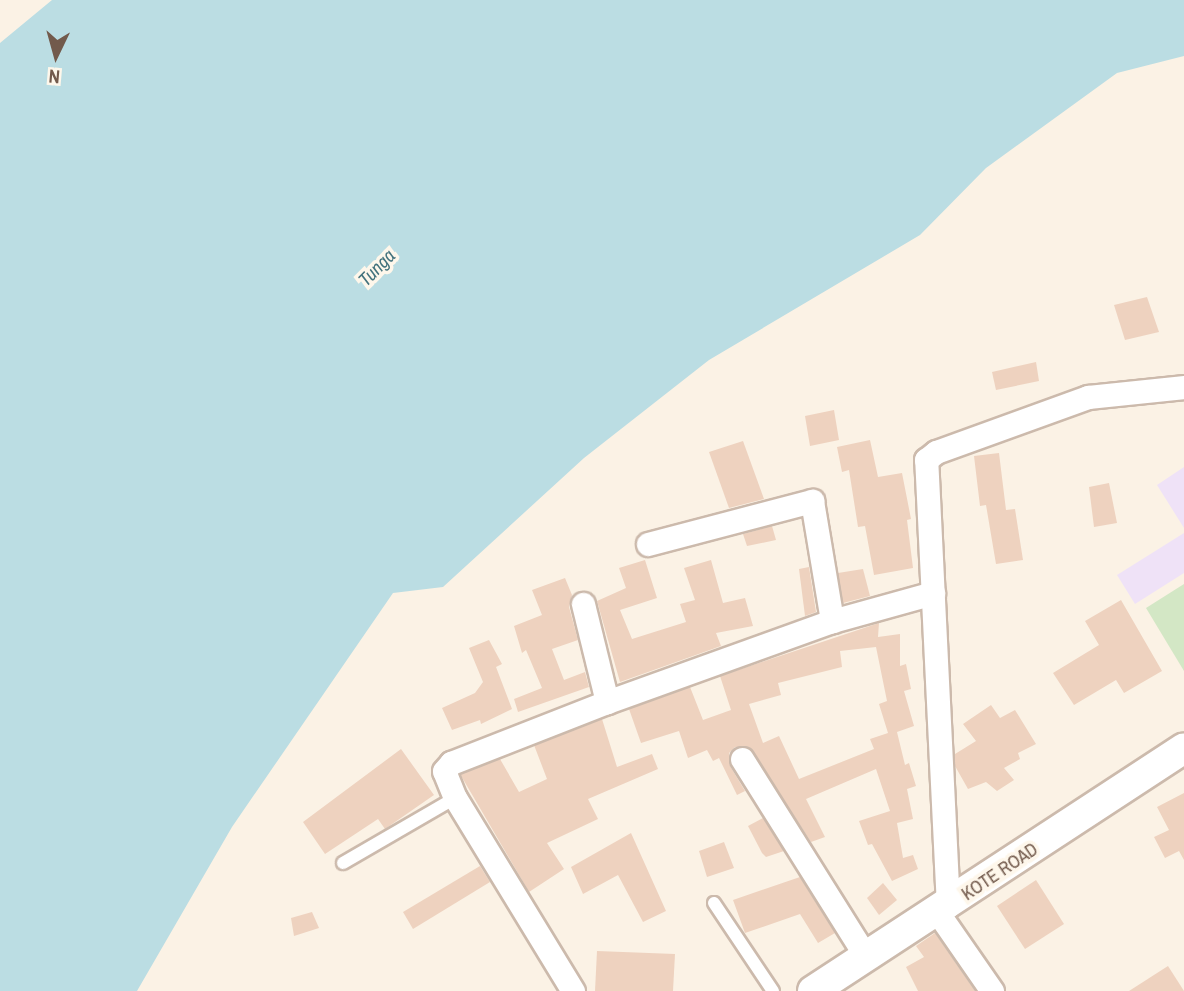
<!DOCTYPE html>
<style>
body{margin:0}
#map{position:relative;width:1184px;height:991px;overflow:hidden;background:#fbf2e5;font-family:"Archivo Narrow",sans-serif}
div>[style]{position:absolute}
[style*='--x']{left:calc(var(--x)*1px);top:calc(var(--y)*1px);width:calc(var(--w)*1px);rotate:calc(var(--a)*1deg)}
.education>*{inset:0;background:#efe2f7}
.green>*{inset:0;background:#d3e7c5}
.water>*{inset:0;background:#bbdde3}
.building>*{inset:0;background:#eed2bf}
.roads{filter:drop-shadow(2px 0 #ccbaac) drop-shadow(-2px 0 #ccbaac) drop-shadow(0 2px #ccbaac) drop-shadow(0 -2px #ccbaac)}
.service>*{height:12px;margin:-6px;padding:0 6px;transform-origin:6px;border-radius:6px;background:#fff}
.minor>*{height:23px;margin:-11.5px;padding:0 11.5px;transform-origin:11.5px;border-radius:11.5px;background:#fff}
.tertiary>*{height:30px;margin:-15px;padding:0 15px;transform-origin:15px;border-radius:15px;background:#fff}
span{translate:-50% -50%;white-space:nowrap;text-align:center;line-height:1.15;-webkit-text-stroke:7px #fef7eb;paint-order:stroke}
.street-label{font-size:18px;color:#725a4c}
.water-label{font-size:19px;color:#44737d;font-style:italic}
.north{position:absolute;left:21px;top:21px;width:70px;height:70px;-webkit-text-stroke:5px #fef7eb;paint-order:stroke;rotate:185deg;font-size:19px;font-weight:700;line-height:28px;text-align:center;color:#725a4c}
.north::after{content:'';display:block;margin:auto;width:24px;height:32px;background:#725a4c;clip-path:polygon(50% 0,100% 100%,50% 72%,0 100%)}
</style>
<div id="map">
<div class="education">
<i style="clip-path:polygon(1184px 467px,1184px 528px,1157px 485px)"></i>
<i style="clip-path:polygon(1184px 533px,1184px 573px,1135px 604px,1117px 575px)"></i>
</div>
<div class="green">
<i style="clip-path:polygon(1184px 584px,1184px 671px,1146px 608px)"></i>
</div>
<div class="water">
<i style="clip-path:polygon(52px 0,1184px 0,1184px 56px,1117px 73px,986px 168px,920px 235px,709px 360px,584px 458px,443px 587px,393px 593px,232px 827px,137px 991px,0 991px,0 43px)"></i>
</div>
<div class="building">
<i style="clip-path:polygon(1147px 297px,1159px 332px,1125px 340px,1114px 305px)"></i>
<i style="clip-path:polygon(1036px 362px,1039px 381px,996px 390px,992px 372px)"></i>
<i style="clip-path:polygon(834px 410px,839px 440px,810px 446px,805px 416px)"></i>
<i style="clip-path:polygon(870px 440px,878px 477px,902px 473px,911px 519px,907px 520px,913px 568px,874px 575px,865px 526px,858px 527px,849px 470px,842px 472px,837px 447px)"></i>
<i style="clip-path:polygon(743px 441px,764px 499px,729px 508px,709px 452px)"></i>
<i style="clip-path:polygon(999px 453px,1006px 510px,1015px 509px,1023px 560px,996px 564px,986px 505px,980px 506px,974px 456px)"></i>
<i style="clip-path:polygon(1109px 483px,1117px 523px,1094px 527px,1089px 487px)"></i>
<i style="clip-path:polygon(772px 526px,776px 540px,747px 546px,743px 534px)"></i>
<i style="clip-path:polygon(645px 560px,657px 598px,620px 610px,632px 639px,686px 622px,680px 604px,695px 600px,684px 568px,711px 560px,723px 603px,745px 598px,753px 626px,716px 633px,721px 646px,620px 682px,597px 601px,626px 588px,619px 568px)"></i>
<i style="clip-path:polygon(809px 567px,816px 612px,805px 616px,799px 569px)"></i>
<i style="clip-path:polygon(863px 569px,870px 596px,843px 603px,838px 573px)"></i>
<i style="clip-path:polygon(565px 578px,572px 595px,569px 607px,578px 640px,552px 649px,564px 680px,585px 672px,589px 687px,518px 712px,514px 699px,542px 688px,526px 650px,522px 653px,514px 626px,542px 615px,532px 590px)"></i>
<i style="clip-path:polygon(1121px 600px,1162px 671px,1124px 693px,1116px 680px,1074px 705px,1053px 673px,1099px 645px,1085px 621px)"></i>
<i style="clip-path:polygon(evenodd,879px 623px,878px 637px,900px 634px,900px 666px,906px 664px,911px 689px,904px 691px,914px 726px,897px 732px,905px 765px,909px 763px,916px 786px,907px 789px,913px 819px,897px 823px,903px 858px,913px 855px,918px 869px,892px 881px,872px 844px,868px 845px,859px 821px,890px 811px,876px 769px,806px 799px,825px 837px,811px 842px,749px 747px,735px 747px,729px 753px,730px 766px,745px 791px,737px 795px,719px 758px,713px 761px,707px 750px,688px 758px,679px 731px,641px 743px,629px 709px,690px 687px,703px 720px,731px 710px,720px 676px,879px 623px,876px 647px,887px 701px,879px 704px,888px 733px,870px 739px,874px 749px,799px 779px,779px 736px,763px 743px,749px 704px,781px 695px,778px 683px,842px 667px,840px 651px,876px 647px)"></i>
<i style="clip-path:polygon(489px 640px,502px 664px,496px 667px,512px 709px,481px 724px,480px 720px,452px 730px,442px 708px,475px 693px,483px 682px,469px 648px)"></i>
<i style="clip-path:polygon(991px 705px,1000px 718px,1015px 710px,1036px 744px,1018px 753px,1020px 759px,1004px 768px,1014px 780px,997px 791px,986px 782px,968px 789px,955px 766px,955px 754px,976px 741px,963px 724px)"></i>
<i style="clip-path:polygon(602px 719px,617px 767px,652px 754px,658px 769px,588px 799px,598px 819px,547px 843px,564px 869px,529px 892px,460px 774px,500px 759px,519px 792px,547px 779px,534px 745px)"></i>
<i style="clip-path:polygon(401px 749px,434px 795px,385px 829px,378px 819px,325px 854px,303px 822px)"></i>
<i style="clip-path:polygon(1184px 793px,1184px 860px,1179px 851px,1165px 858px,1154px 837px,1169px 830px,1157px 807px)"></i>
<i style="clip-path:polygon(763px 818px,784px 851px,766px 857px,762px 853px,748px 826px)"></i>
<i style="clip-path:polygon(631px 833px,666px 911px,643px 922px,618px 875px,583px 894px,571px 867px)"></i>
<i style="clip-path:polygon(724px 842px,734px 868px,707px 877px,699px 851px)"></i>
<i style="clip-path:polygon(480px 866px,490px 882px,413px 929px,403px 912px)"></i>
<i style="clip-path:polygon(800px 877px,835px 933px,818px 943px,800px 914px,745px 933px,733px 900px)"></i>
<i style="clip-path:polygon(1036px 880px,1064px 924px,1025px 949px,997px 906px)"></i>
<i style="clip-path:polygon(883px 883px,897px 900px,879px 915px,867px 898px)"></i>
<i style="clip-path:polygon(312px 912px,319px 928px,294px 936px,291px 918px)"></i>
<i style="clip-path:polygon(935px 933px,975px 991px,918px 991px,906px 967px,924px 957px,916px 946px)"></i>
<i style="clip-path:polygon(597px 951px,675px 954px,673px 991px,595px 991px)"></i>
<i style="clip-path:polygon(1168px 966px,1184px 991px,1129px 991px)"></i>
</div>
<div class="roads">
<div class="service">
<i style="--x:343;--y:863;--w:129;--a:-30.1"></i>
<i style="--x:714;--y:903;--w:106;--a:56.2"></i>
</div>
<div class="minor">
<i style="--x:648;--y:544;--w:170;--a:-14.7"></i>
<i style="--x:812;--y:501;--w:122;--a:80.5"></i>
<i style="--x:583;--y:604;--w:101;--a:76.2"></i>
<i style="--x:742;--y:759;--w:235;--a:57.9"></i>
<i style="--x:948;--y:906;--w:447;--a:-92.8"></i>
<i style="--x:926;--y:460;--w:13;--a:-39"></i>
<i style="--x:936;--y:452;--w:162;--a:-19.9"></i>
<i style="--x:1088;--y:397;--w:97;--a:-5.9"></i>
<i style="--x:938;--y:913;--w:95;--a:55.3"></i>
<i style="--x:573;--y:991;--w:226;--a:-121.4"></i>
<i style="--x:455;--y:798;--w:29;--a:-112"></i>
<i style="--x:444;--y:771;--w:11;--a:-49"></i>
<i style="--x:451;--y:763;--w:168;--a:-21.4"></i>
<i style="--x:607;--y:702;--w:239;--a:-19.8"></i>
<i style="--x:832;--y:621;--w:105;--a:-15.5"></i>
</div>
<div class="tertiary">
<i style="--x:813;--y:991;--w:443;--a:-33.2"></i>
</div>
</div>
<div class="street-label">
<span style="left:1000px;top:872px;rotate:-34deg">KOTE ROAD</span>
</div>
<div class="water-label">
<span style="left:377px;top:268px;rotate:-45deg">Tunga</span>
</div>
<div class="north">N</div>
</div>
